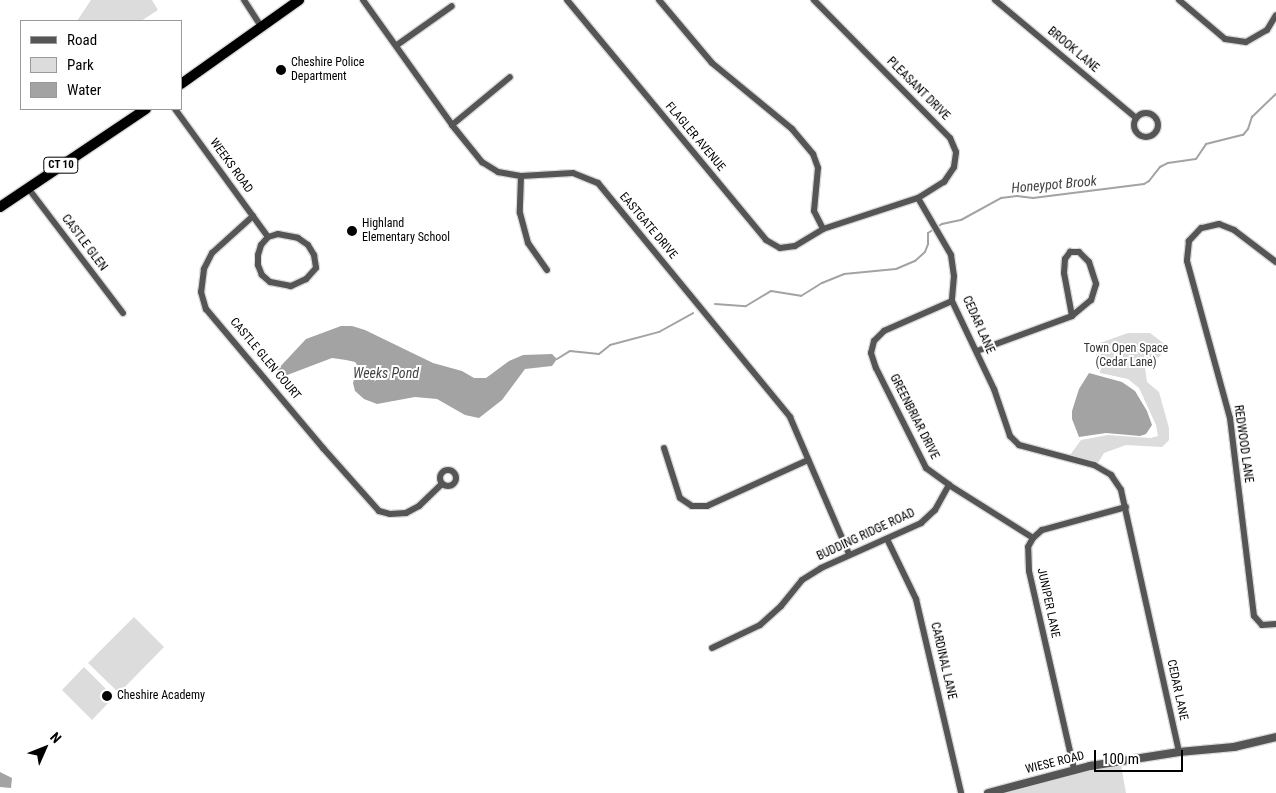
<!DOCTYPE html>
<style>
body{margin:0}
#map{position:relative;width:1276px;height:793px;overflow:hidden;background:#fff;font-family:"Roboto Condensed",sans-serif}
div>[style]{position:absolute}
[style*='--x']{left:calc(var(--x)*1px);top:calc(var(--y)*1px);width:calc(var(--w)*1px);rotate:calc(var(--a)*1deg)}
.green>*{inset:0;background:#dcdcdc}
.water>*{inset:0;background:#a3a3a3}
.stream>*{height:2px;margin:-1px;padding:0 1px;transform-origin:1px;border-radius:1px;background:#a3a3a3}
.roads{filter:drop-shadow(1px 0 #dbdbdb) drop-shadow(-1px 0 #dbdbdb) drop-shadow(0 1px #dbdbdb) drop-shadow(0 -1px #dbdbdb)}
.minor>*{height:6px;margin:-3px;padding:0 3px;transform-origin:3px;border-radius:3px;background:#555}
.minor>.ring{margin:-3px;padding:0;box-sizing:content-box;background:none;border:6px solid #555;border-radius:50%}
.tertiary>*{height:8px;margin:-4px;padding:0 4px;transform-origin:4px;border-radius:4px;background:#555}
.trunk>*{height:10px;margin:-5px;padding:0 5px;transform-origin:5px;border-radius:5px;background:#000}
.dots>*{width:14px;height:14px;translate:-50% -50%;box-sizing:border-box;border:2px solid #fff;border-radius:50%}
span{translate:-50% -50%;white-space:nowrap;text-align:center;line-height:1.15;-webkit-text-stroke:4px #fff;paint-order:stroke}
.shield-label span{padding:1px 4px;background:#fff;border:1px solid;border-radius:4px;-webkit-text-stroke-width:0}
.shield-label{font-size:11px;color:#000;font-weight:700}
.street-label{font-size:12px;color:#000}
.poi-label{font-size:12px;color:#000}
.left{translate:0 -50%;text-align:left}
.park-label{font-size:12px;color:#333}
.water-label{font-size:14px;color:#444;font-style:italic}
.legend{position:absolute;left:20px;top:20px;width:162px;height:90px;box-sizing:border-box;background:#fff;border:1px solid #999;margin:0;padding:6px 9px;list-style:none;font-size:15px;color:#000}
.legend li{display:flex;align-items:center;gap:10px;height:25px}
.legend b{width:25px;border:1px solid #999}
.north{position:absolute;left:20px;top:723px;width:50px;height:50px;-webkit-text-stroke:4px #fff;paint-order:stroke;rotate:46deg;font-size:14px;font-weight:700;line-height:20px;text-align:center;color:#000}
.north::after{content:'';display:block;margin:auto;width:18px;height:22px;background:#000;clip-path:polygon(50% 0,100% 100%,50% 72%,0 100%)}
.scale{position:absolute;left:1094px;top:750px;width:89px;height:22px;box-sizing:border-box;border:2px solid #000;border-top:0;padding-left:6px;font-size:15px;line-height:18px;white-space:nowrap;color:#000;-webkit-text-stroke:4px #fff;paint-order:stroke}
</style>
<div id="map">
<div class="green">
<i style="clip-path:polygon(91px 0,152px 0,158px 10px,141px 21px,77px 21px)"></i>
<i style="clip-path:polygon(1128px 333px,1150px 333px,1166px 345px,1160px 356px,1145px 367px,1147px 382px,1159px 392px,1169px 428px,1169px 440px,1162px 447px,1126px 445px,1104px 453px,1098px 463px,1070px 455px,1081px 440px,1108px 435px,1150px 438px,1158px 436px,1156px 425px,1139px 388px,1128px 379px,1100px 373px,1094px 345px)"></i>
<i style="clip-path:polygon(134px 617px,164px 647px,119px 693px,88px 663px)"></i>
<i style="clip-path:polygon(84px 667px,114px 697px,92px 720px,62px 690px)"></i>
<i style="clip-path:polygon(1121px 765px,1126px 793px,1002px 793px,1077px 772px)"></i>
</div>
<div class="water">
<i style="clip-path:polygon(341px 326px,352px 326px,365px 330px,433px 363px,462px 371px,474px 378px,486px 378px,509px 361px,523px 355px,552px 354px,557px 359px,552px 366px,525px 369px,502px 400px,479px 418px,465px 415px,437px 399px,415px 397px,377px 404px,364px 399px,355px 391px,353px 383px,358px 366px,355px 362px,346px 360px,332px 358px,282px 377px,277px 370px,306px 339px)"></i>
<i style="clip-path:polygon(1089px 373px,1122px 382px,1135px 391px,1147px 411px,1152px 425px,1146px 434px,1140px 436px,1106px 433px,1079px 437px,1072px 419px,1072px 411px,1079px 389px)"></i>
<i style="clip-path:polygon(0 772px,12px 778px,11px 788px,0 787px)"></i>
</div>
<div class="stream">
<i style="--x:715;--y:304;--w:31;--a:4"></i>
<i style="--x:746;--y:306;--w:29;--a:-31"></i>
<i style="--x:771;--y:291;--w:30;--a:9"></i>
<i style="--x:801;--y:296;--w:25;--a:-32"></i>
<i style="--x:822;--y:283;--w:24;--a:-22"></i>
<i style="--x:844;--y:274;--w:52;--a:-5.5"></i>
<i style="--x:896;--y:269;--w:21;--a:-23"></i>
<i style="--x:915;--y:261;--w:13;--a:-42"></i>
<i style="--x:925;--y:252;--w:9;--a:-69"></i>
<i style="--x:928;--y:244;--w:11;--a:-90"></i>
<i style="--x:928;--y:233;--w:17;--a:-33"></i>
<i style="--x:942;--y:224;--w:19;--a:-12"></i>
<i style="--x:961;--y:220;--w:46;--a:-28.8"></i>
<i style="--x:1001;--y:198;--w:16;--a:-7"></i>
<i style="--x:1017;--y:196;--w:16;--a:7"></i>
<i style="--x:1033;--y:198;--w:112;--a:-7.2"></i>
<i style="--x:1144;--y:184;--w:6;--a:-31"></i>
<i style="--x:1149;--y:181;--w:18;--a:-52"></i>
<i style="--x:1160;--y:167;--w:9;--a:-27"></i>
<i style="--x:1168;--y:163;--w:28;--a:-8"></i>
<i style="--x:1196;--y:159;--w:18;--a:-56"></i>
<i style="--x:1206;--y:144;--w:38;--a:-14"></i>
<i style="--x:1243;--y:135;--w:8;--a:-50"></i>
<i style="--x:1248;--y:129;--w:13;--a:-72"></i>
<i style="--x:1252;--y:117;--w:33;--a:-44"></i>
<i style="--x:557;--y:359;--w:15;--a:-32"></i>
<i style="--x:570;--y:351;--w:29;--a:6"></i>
<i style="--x:599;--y:354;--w:14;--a:-39"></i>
<i style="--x:610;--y:345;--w:51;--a:-14.9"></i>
<i style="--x:659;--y:332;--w:39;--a:-29"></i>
</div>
<div class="roads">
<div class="minor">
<i style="--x:244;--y:0;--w:31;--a:57"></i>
<i style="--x:363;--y:0;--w:153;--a:54.5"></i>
<i style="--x:452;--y:125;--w:48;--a:51"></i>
<i style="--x:482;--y:162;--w:19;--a:32"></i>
<i style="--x:498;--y:172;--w:23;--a:10"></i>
<i style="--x:521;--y:176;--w:52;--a:-3.3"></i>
<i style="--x:573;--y:173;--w:27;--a:22"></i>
<i style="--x:598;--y:183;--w:303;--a:50.6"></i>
<i style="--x:790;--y:417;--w:149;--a:66.7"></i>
<i style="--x:567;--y:0;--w:312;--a:50.3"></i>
<i style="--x:766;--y:240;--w:16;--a:30"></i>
<i style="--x:780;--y:248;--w:15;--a:-8"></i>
<i style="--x:795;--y:246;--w:33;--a:-31"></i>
<i style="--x:659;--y:0;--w:82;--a:49.9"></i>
<i style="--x:712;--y:63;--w:104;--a:39.5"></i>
<i style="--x:792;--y:129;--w:33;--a:50"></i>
<i style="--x:813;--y:154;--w:15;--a:70"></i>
<i style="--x:818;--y:168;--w:43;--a:95.3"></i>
<i style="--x:814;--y:211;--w:20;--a:63"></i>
<i style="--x:823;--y:229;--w:100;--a:-18.1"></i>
<i style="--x:918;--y:198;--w:31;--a:-32"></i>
<i style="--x:944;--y:182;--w:18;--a:-56"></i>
<i style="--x:954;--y:167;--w:15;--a:-82"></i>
<i style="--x:956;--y:152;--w:15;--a:-113"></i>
<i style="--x:950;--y:138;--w:194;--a:-134.6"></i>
<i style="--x:995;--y:0;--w:184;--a:39.9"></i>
<i style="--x:1179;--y:0;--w:60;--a:40.3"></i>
<i style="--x:1225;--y:39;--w:21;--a:8"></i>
<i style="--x:1246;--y:42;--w:24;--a:-30"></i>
<i style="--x:1267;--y:30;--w:17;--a:-59"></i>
<i style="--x:397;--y:45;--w:67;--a:-35.3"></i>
<i style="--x:175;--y:109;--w:158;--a:54"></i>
<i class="ring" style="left:1134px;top:113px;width:18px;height:18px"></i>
<i style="--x:452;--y:125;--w:75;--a:-39.6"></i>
<i style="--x:521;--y:176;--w:37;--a:92"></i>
<i style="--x:520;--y:213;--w:31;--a:75"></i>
<i style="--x:528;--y:243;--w:33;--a:55"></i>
<i style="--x:28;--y:188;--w:157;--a:52.8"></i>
<i style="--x:918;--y:198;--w:66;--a:59.9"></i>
<i style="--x:951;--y:255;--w:21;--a:82"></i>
<i style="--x:954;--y:276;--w:25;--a:95"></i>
<i style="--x:952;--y:301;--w:98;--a:64.5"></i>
<i style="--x:994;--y:389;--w:50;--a:71.2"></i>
<i style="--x:1010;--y:436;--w:13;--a:45"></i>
<i style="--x:1019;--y:445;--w:78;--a:14.9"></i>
<i style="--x:1094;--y:465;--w:20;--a:30"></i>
<i style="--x:1111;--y:475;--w:18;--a:56"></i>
<i style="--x:1121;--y:490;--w:268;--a:77.5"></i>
<i style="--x:253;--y:216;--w:55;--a:137.9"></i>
<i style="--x:212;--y:253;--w:18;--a:117"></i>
<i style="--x:204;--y:269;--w:23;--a:97"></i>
<i style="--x:201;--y:292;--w:18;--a:74"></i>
<i style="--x:206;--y:309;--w:182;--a:49.9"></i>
<i style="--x:323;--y:448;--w:84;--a:48.4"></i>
<i style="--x:379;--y:511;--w:11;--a:15"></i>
<i style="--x:390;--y:514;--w:16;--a:-4"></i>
<i style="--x:406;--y:513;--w:15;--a:-28"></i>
<i style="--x:419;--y:506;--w:32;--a:-44"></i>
<i style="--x:278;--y:234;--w:20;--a:11"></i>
<i style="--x:298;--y:238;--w:12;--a:35"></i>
<i style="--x:308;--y:245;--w:12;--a:59"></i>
<i style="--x:314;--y:255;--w:13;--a:81"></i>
<i style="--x:316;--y:268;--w:15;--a:132"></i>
<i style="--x:306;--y:279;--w:17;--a:155"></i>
<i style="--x:291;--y:286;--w:21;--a:-169"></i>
<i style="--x:270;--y:282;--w:11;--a:-139"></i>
<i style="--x:262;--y:275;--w:11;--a:-112"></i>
<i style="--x:258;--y:265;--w:10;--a:-90"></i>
<i style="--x:258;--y:255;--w:10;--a:-73"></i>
<i style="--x:261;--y:245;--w:11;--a:-49"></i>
<i style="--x:268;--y:237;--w:10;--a:-17"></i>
<i style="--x:1070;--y:252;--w:9;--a:0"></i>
<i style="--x:1079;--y:252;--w:14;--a:45"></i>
<i style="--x:1089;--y:262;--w:23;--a:72"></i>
<i style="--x:1096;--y:284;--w:17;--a:107"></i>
<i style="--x:1091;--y:300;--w:25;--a:140"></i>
<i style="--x:1072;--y:316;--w:44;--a:-100.5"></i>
<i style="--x:1064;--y:273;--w:14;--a:-86"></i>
<i style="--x:1065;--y:259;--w:9;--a:-54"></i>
<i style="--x:1276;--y:262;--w:53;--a:-142.7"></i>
<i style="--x:1234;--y:230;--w:16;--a:-158"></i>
<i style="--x:1219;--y:224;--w:18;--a:167"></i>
<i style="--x:1201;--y:228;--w:18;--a:133"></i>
<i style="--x:1189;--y:241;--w:20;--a:96"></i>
<i style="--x:1187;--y:261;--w:163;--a:74.7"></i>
<i style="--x:1230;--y:418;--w:199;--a:83.1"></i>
<i style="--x:1254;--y:616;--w:12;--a:48"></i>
<i style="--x:1262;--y:625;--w:14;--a:-4"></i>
<i style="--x:952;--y:301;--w:74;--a:156.2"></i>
<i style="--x:884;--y:331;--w:14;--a:135"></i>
<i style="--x:874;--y:341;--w:12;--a:104"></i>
<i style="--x:871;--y:353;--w:16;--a:72"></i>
<i style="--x:876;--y:368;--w:112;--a:63.4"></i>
<i style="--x:926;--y:468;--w:29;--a:36"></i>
<i style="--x:949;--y:485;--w:99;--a:32.2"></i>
<i style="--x:977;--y:351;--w:101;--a:-20.2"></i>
<i style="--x:664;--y:448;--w:52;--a:72.3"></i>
<i style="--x:680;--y:498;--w:14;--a:34"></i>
<i style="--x:692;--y:506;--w:15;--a:0"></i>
<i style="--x:707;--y:506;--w:111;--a:-24.5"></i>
<i class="ring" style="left:440px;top:470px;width:10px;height:10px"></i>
<i style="--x:887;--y:539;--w:67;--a:64.2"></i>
<i style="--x:916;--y:599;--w:199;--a:76.9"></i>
<i style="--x:712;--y:648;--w:53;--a:-25.6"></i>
<i style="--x:760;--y:625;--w:28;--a:-42"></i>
<i style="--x:781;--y:606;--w:33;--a:-51"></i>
<i style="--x:802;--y:580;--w:22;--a:-32"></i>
<i style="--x:821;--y:568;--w:110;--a:-24.2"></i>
<i style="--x:921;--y:523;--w:19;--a:-43"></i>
<i style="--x:935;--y:510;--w:29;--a:-61"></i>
<i style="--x:1074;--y:769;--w:203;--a:-102.8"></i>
<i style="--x:1029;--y:571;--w:24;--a:-92"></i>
<i style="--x:1028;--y:547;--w:10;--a:-61"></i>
<i style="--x:1033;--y:538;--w:12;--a:-42"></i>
<i style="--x:1042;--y:530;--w:87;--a:-15.3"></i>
</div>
<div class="tertiary">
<i style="--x:988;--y:793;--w:106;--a:-14.8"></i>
<i style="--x:1090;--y:766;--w:90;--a:-8.9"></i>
<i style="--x:1179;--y:752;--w:55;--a:-5.2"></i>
<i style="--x:1234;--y:747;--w:43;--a:-13.4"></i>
</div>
<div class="trunk">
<i style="--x:181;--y:84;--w:145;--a:-35.4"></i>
<i style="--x:0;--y:207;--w:176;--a:-33.9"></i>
</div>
</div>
<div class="dots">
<i style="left:281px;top:70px;background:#000"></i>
<i style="left:352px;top:231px;background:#000"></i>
<i style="left:107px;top:696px;background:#000"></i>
</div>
<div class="shield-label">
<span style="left:61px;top:165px">CT 10</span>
</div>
<div class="street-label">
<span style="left:1073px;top:50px;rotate:40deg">BROOK LANE</span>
<span style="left:918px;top:89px;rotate:45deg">PLEASANT DRIVE</span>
<span style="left:695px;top:137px;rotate:50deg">FLAGLER AVENUE</span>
<span style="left:231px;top:166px;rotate:54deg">WEEKS ROAD</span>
<span style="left:648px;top:226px;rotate:50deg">EASTGATE DRIVE</span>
<span style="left:84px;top:243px;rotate:53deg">CASTLE GLEN</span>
<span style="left:978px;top:325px;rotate:66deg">CEDAR LANE</span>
<span style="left:265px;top:359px;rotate:50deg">CASTLE GLEN COURT</span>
<span style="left:914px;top:417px;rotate:63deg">GREENBRIAR DRIVE</span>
<span style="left:1243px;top:444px;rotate:82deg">REDWOOD LANE</span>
<span style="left:866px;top:535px;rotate:-25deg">BUDDING RIDGE ROAD</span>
<span style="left:1048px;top:603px;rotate:78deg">JUNIPER LANE</span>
<span style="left:943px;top:661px;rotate:77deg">CARDINAL LANE</span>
<span style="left:1177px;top:690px;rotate:78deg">CEDAR LANE</span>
<span style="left:1055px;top:763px;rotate:-14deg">WIESE ROAD</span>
</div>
<div class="poi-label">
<span class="left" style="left:291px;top:70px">Cheshire Police<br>Department</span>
<span class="left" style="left:362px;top:231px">Highland<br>Elementary School</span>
<span class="left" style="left:117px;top:696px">Cheshire Academy</span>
</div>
<div class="park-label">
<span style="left:1126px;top:356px">Town Open Space<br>(Cedar Lane)</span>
</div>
<div class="water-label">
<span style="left:1054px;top:184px;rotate:-5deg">Honeypot Brook</span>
<span style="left:386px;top:373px">Weeks Pond</span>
</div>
<ul class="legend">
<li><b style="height:6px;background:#555"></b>Road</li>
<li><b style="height:14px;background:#dcdcdc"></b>Park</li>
<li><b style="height:14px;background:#a3a3a3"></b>Water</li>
</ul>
<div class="north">N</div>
<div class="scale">100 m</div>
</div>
